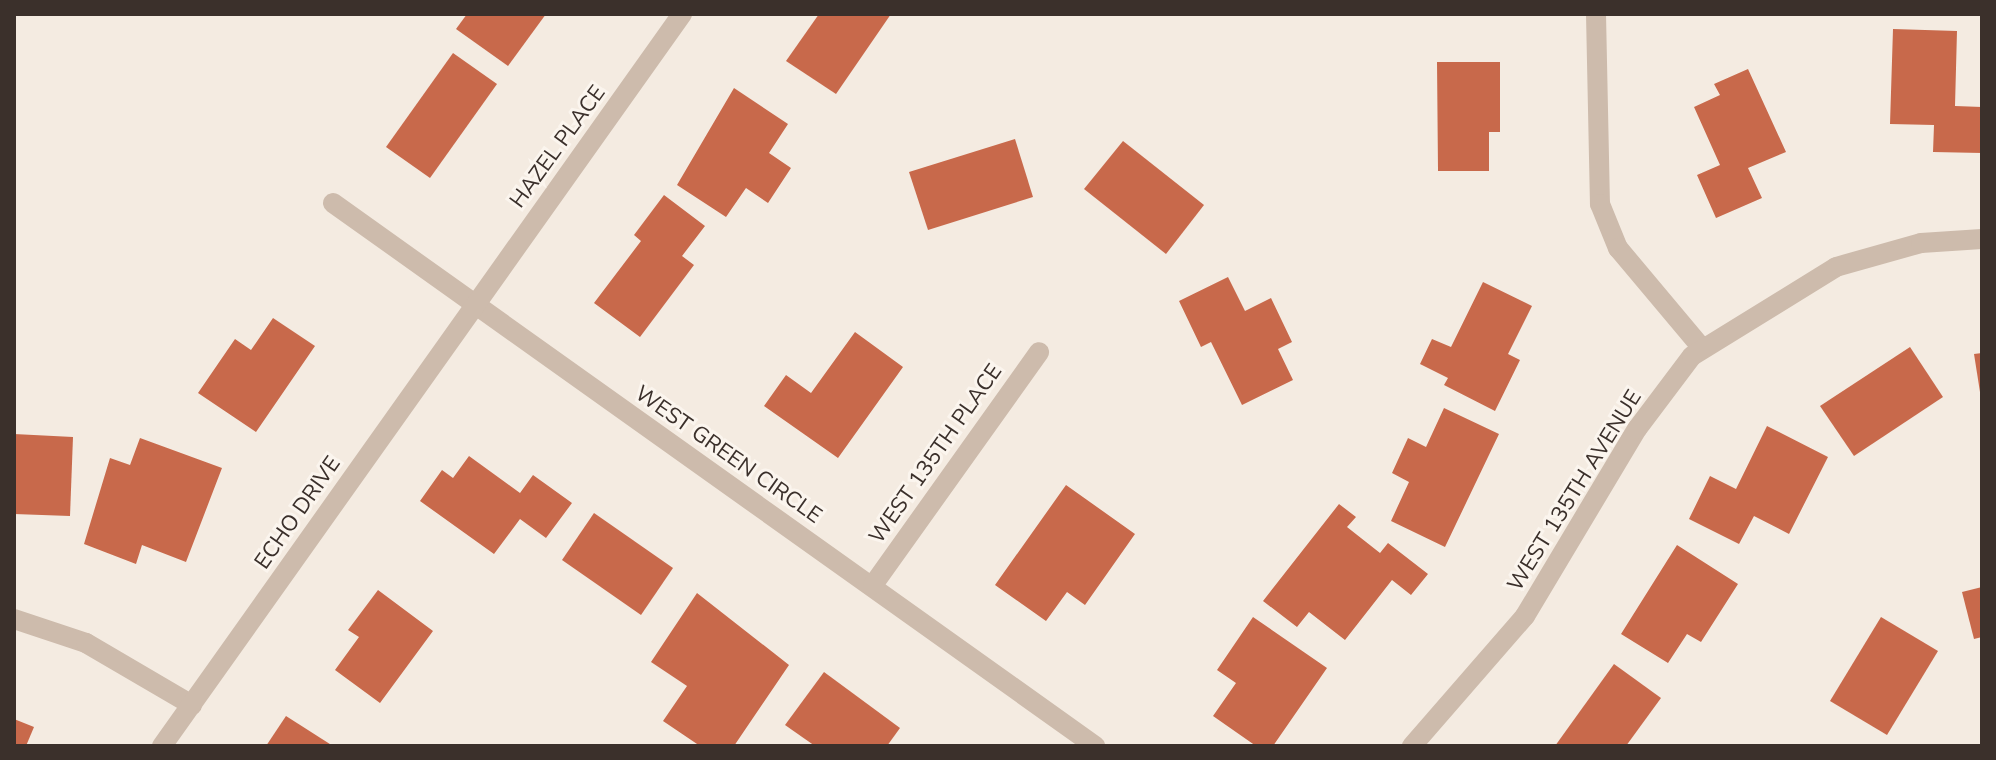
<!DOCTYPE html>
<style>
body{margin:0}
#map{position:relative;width:1996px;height:760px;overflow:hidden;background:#f4ebe1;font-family:"Nunito Sans",sans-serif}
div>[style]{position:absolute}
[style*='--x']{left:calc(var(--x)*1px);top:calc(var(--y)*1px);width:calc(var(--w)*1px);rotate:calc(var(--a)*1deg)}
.building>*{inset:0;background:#c8694b}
.street>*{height:20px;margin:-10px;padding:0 10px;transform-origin:10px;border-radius:10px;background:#cdbbac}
span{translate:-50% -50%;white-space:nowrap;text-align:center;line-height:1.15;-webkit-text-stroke:6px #fbf5ee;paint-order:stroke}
.street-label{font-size:22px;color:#3b302b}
.frame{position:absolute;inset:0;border:16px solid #3b302b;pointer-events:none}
</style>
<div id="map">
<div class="building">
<i style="clip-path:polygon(467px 14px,546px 14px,508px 66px,456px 29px)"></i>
<i style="clip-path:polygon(819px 14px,891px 14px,836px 94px,786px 61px)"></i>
<i style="clip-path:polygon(1893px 29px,1957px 31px,1955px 106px,1982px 107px,1982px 153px,1933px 152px,1934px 125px,1890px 124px)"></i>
<i style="clip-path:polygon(453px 53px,497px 84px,430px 178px,386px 147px)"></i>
<i style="clip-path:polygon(1437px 62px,1500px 62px,1500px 132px,1489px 132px,1489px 171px,1438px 171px)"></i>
<i style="clip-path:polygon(1748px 69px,1786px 152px,1748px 168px,1762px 198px,1716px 218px,1697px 175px,1720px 165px,1694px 107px,1720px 95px,1714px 84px)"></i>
<i style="clip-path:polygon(734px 88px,788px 124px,769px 153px,791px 168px,768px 203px,746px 188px,726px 217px,677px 185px)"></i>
<i style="clip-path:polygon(1015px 139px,1033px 197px,928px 230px,909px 172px)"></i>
<i style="clip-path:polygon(1123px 141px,1204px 205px,1166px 254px,1084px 189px)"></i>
<i style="clip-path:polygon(664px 195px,705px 226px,682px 256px,694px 265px,640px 337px,594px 303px,641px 241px,634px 235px)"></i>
<i style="clip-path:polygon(1228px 277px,1245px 311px,1271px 298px,1292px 342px,1278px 349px,1293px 380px,1242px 405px,1211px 342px,1201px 347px,1179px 301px)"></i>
<i style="clip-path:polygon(1483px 282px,1532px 306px,1508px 354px,1520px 360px,1495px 411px,1444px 385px,1448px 378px,1420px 364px,1432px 339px,1451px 347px)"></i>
<i style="clip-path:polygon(273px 318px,315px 346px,256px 432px,198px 393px,235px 339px,251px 350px)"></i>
<i style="clip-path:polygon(855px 332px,903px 367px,838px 458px,764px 406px,786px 375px,811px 393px)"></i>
<i style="clip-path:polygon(1910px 347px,1943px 397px,1854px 456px,1820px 406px)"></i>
<i style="clip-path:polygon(1982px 353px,1982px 392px,1980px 392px,1974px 354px)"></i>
<i style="clip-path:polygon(1444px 408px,1499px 434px,1445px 547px,1391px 521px,1409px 482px,1392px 473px,1408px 438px,1426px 447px)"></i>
<i style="clip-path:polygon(1767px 426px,1828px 457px,1789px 534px,1754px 516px,1739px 544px,1689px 519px,1710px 476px,1736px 489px)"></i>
<i style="clip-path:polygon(14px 434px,73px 437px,70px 516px,14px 514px)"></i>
<i style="clip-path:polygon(140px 438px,222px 468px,186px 562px,142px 545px,136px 564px,84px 544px,110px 458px,130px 465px)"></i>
<i style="clip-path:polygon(469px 456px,520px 493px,533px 475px,572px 503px,546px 538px,520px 519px,494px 554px,420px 501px,442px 470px,453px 478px)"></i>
<i style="clip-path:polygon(1066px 485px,1135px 534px,1085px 605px,1067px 592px,1046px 621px,995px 585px)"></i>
<i style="clip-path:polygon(1339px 504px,1356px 517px,1347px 527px,1380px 553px,1388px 543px,1428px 574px,1411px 595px,1392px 580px,1345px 640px,1309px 612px,1297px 627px,1263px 601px)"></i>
<i style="clip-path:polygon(594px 513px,673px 568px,641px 615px,562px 560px)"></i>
<i style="clip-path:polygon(1677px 545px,1738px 584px,1701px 642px,1687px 634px,1668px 663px,1621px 634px)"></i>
<i style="clip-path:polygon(1982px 587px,1982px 637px,1974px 639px,1962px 592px)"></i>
<i style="clip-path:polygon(378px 590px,433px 631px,380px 703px,335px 670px,359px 637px,348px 630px)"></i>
<i style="clip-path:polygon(697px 593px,789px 665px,734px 746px,700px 746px,663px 721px,687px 686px,651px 662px)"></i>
<i style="clip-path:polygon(1253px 617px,1327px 668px,1273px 746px,1256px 746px,1213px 716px,1236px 683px,1217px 670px)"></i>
<i style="clip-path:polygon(1881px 617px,1938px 651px,1887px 735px,1830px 701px)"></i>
<i style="clip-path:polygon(1614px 664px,1661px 698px,1626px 746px,1555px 746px)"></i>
<i style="clip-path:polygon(824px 672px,900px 728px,887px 746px,815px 746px,785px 725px)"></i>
<i style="clip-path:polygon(286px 716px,333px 746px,266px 746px)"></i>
<i style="clip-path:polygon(14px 719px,34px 727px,26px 746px,14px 746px)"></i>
</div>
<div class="street">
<i style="--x:1596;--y:14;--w:190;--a:88.8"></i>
<i style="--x:1600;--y:204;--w:48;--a:67.8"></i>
<i style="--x:1618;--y:248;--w:131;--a:50"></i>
<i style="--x:333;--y:203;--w:936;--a:35.47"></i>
<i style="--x:873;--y:585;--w:286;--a:-54.5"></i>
<i style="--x:14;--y:619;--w:76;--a:18.4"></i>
<i style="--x:86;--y:643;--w:123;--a:30.3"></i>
<i style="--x:162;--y:746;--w:898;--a:-54.61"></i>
<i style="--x:1412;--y:746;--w:172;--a:-49"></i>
<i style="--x:1525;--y:616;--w:218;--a:-59.1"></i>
<i style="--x:1637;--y:429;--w:91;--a:-53"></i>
<i style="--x:1692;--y:356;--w:169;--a:-31.7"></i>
<i style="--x:1836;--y:267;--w:88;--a:-15.8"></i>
<i style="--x:1921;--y:243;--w:61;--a:-3.8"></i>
</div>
<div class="street-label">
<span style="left:558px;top:147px;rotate:-54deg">HAZEL PLACE</span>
<span style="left:936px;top:454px;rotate:-55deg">WEST 135TH PLACE</span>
<span style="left:728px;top:455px;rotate:35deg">WEST GREEN CIRCLE</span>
<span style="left:1575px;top:491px;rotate:-58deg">WEST 135TH AVENUE</span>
<span style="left:298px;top:513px;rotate:-55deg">ECHO DRIVE</span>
</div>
<div class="frame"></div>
</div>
